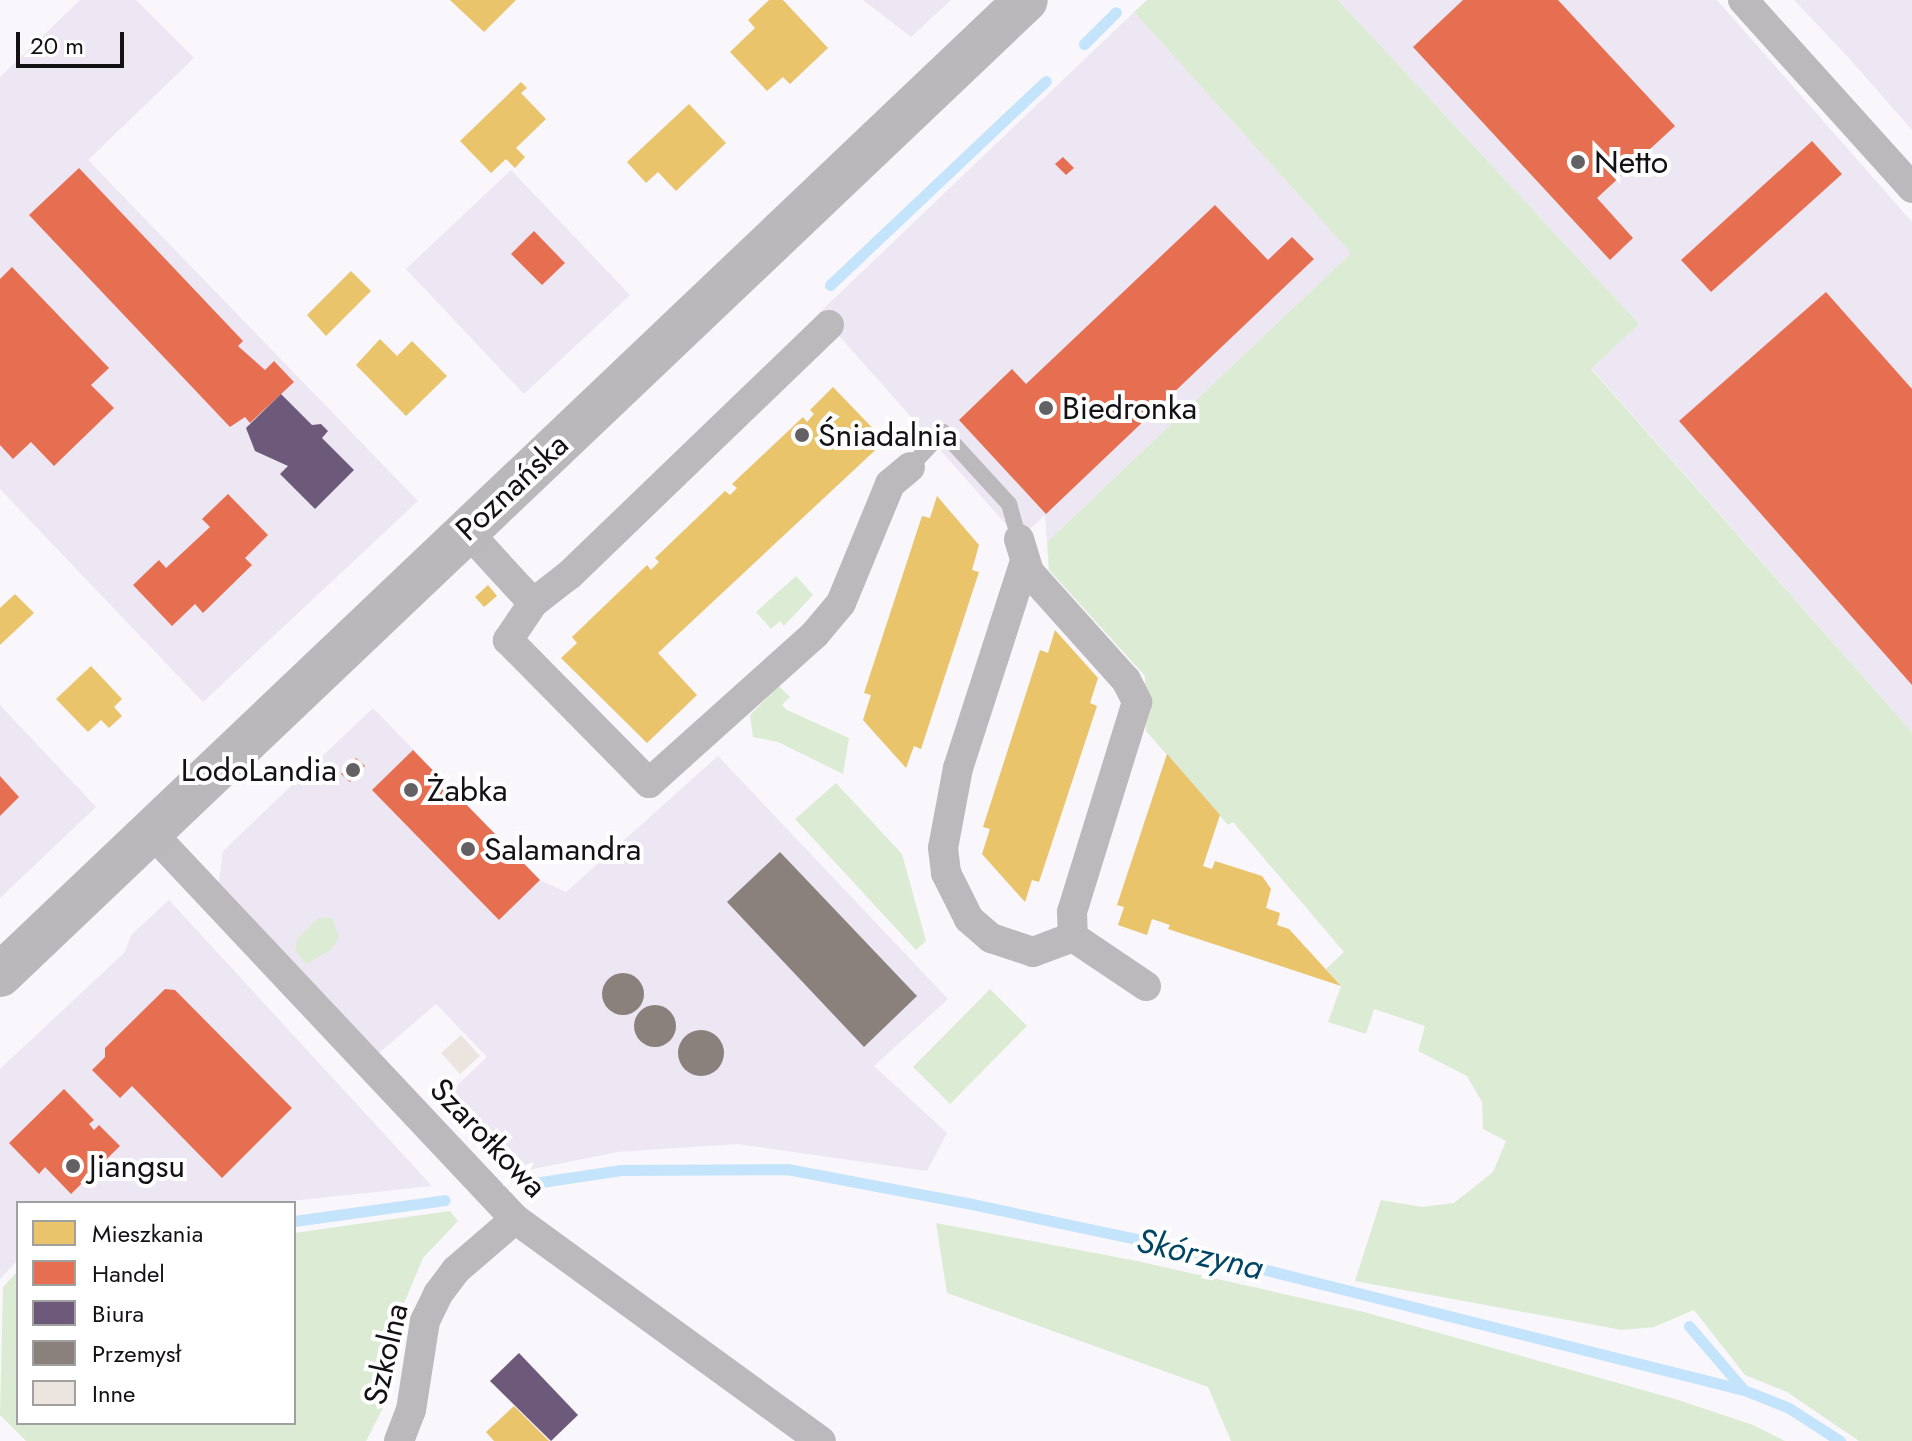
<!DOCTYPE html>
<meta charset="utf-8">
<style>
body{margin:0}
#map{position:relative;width:1912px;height:1441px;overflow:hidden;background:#f9f6fc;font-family:Jost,sans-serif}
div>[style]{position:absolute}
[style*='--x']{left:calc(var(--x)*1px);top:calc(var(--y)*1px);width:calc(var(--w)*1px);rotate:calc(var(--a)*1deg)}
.built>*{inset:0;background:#ede7f3}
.green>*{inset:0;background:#dcecd4}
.homes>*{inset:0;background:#e9c46a}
.shops>*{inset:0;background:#e76f51}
.offices>*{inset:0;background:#6d597a}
.industry>*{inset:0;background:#8a817c}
.round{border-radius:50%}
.stream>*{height:11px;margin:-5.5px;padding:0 5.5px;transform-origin:5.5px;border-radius:5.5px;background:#c4e4fb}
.building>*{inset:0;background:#ece5df}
.lane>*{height:16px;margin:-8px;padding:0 8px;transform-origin:8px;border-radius:8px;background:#bbb9bb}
.street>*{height:30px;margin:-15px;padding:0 15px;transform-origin:15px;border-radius:15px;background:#bbb9bb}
.secondary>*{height:44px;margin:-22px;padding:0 22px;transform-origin:22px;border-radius:22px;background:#bab8bb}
.dots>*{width:22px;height:22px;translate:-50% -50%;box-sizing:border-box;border:4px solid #fff;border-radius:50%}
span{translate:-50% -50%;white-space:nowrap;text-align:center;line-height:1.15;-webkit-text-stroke:8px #fff;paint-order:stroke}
.poi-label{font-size:32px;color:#131114}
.left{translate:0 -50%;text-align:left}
.right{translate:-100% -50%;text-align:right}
.street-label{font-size:32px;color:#131114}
.water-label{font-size:34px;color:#004565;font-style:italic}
.legend{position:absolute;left:16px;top:1201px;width:280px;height:224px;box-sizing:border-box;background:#fff;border:2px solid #a1a0a1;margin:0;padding:10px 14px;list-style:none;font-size:24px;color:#131114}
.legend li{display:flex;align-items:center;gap:16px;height:40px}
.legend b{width:40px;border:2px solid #a1a0a1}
.scale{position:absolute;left:16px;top:32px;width:108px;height:36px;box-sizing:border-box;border:4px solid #131114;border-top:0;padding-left:10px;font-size:24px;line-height:28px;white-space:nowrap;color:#131114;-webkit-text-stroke:6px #fff;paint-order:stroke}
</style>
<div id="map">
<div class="built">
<i style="clip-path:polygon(80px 0,136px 0,194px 58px,88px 160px,418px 501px,203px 702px,0 489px,0 77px)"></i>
<i style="clip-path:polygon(863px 0,951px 0,911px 37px)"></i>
<i style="clip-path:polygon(1338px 0,1717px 0,1912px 222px,1912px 732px,1591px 368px,1639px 324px)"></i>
<i style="clip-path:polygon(1794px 0,1912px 0,1912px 130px,1848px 57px)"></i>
<i style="clip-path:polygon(1134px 12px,1351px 253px,1047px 542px,1045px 515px,1019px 539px,819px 313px)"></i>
<i style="clip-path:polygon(511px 170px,630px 295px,524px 394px,406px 269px)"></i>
<i style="clip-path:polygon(0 705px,96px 807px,0 898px)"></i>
<i style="clip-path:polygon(373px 708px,540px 880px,566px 892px,718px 756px,948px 999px,874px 1066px,947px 1133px,927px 1171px,737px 1144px,618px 1152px,528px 1170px,452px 1090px,487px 1057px,436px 1004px,379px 1053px,219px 882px,223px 851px)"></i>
<i style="clip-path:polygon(169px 900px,432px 1186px,272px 1203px,18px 1203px,18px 1260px,0 1279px,0 1069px,125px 952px,131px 935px)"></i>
</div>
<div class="green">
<i style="clip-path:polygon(1147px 0,1338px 0,1639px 324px,1591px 369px,1912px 732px,1912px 1441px,1859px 1441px,1787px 1392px,1745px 1375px,1694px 1310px,1654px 1327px,1622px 1330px,1355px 1281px,1381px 1200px,1422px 1207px,1454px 1203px,1493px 1172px,1506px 1141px,1483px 1129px,1482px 1102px,1467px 1076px,1418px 1051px,1425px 1026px,1374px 1009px,1366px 1034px,1328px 1022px,1341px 986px,1326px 969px,1344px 952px,1233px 822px,1228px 825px,1146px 731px,1145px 676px,1049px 570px,1047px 542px,1351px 253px,1134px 12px)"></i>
<i style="clip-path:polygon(796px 576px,813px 595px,784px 626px,780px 621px,771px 629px,756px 612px)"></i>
<i style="clip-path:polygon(779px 686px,790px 697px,782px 705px,787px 710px,849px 738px,843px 774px,778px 742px,753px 737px,750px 715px)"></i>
<i style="clip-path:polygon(836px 783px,902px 854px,926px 941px,916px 950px,795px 819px)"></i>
<i style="clip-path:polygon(318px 918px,332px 918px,339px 937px,331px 950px,306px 964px,295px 951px,297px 939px)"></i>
<i style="clip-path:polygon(990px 989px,1027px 1026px,950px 1104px,913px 1067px)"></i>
<i style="clip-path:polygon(450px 1211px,458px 1221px,423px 1258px,402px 1308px,384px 1406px,366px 1441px,26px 1441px,0 1415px,3px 1287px,18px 1271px,18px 1423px,294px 1423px,294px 1233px)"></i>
<i style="clip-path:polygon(936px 1223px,1137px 1261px,1364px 1312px,1675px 1399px,1753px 1425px,1785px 1441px,1231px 1441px,1208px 1387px,947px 1293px)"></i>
</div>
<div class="homes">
<i style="clip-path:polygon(450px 0,516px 0,484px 32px)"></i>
<i style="clip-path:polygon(769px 0,783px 0,828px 48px,790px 84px,783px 77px,767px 91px,730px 52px,755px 28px,748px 20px)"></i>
<i style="clip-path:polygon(521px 82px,527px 88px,521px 93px,546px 119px,516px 148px,525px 157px,515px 168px,506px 159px,491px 173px,460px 141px)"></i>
<i style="clip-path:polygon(689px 104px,726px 143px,676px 191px,658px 172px,646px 183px,627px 162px)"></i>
<i style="clip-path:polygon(351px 271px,371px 291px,326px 336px,307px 315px)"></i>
<i style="clip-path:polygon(380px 339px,397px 356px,412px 341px,447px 376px,406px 416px,356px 365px)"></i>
<i style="clip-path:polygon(833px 387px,885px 441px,658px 653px,697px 695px,647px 743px,561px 658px,577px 643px,572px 637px,647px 565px,651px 570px,659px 562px,655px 558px,725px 491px,730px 495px,737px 488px,732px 484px,803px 417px,807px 422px,814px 414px,810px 410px)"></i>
<i style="clip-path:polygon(937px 496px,979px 545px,972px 570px,979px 572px,921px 749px,914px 746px,906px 768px,863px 720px,871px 695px,864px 693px,922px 516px,930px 518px)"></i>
<i style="clip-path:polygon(488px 585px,497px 596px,484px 607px,475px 597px)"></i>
<i style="clip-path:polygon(15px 594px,34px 613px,0 645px,0 608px)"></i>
<i style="clip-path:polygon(1055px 630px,1098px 678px,1090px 703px,1097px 706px,1039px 882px,1032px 880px,1025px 902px,982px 854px,990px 829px,983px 827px,1040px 650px,1048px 653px)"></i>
<i style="clip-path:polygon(91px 666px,122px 699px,114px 707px,122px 716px,109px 728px,101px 720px,88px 732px,56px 699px)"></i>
<i style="clip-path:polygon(1167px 754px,1220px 815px,1203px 866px,1212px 869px,1215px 861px,1262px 876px,1271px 889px,1266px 908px,1280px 913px,1277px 925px,1289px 929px,1341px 986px,1168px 929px,1170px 925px,1152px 919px,1147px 935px,1118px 925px,1124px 907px,1117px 905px)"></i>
<i style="clip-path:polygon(514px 1406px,549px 1441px,494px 1441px,486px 1432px)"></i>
</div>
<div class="shops">
<i style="clip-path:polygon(1463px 0,1558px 0,1675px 126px,1597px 198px,1633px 238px,1610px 260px,1413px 47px)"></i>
<i style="clip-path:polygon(1812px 141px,1842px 174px,1711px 292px,1681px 260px)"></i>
<i style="clip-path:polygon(1063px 157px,1074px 168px,1066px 175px,1055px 164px)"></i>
<i style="clip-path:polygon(79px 168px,243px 341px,238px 346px,265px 370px,274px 361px,294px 382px,250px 423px,245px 417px,230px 427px,29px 215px)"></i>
<i style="clip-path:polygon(1215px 205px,1268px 260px,1292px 237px,1314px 259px,1046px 514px,959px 420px,1012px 369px,1026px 384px)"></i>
<i style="clip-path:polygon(534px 231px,565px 263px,542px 285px,511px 254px)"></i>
<i style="clip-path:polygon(12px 267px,109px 368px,91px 385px,114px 408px,54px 466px,31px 442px,13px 459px,0 445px,0 279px)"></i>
<i style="clip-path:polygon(1826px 292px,1912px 389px,1912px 685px,1679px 421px)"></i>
<i style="clip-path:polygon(228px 494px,268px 535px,245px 558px,252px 565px,203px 613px,195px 604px,172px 626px,133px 585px,159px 560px,166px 568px,210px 527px,202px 519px)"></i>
<i style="clip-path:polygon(413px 750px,540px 880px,499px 920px,372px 790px)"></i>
<i style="clip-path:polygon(356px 758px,365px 766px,350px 782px,341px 774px)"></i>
<i style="clip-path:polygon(0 776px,19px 797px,0 816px)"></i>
<i style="clip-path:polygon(165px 989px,175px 990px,292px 1108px,222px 1178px,132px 1086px,120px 1098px,92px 1070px,105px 1057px,105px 1048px)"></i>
<i style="clip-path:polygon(64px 1089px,94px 1120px,89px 1124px,94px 1130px,99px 1125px,120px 1146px,71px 1194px,45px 1167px,39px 1174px,9px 1143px)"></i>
</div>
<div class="offices">
<i style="clip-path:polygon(281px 394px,312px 425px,321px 424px,328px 431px,322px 438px,354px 470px,315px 509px,280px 474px,288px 466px,255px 451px,246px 428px)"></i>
<i style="clip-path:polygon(519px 1353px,578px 1415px,551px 1441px,490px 1381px)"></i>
</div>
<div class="industry">
<i style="clip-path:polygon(780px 852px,917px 996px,864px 1047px,727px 902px)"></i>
<i class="round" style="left:602px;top:973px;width:42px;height:42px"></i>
<i class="round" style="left:634px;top:1005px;width:42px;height:42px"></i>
<i class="round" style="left:678px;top:1030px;width:46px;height:46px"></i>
</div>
<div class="stream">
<i style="--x:1084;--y:44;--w:45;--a:-45"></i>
<i style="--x:830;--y:285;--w:297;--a:-43.4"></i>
<i style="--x:541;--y:1182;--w:81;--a:-8.5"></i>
<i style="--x:621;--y:1170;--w:166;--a:-0.3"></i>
<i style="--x:787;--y:1169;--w:183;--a:10.7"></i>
<i style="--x:967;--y:1203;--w:221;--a:12"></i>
<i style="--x:1183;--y:1249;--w:578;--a:14.11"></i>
<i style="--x:1744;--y:1390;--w:48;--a:21.8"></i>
<i style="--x:1789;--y:1408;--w:61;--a:32.9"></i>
<i style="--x:294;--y:1221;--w:152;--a:-7.9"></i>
<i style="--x:1689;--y:1326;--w:83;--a:49.4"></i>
</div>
<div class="building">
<i style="clip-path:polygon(461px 1035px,480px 1056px,460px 1074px,441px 1053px)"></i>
</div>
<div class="lane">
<i style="--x:910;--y:467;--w:48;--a:-46.7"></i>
<i style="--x:943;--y:432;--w:98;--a:47.5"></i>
<i style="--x:1009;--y:504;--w:36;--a:74"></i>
</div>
<div class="street">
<i style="--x:1743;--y:0;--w:253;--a:48"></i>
<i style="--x:829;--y:325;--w:361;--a:136.1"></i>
<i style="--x:569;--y:575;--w:46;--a:142.1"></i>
<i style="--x:533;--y:603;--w:45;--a:124"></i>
<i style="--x:508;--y:640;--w:201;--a:45.4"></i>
<i style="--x:649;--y:783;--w:223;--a:-41.9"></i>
<i style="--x:815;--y:634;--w:40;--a:-50"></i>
<i style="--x:841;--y:603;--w:129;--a:-67.6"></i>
<i style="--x:890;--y:484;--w:26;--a:-40"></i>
<i style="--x:466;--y:530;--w:99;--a:47.5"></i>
<i style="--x:1019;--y:539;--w:34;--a:73"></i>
<i style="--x:1029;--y:572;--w:145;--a:48.1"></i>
<i style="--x:1126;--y:680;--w:25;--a:63"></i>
<i style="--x:1137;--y:702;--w:220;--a:107.2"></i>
<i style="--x:1072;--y:912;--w:25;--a:88"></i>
<i style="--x:1073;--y:937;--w:88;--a:33.9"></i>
<i style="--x:1024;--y:564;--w:214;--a:107.9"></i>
<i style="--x:958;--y:768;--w:81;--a:100.6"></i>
<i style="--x:943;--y:848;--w:25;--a:83"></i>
<i style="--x:946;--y:873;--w:51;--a:63.4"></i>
<i style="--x:969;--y:919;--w:29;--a:41"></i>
<i style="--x:991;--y:938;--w:44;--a:18.4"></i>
<i style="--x:1033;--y:952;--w:43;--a:-20.6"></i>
<i style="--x:151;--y:832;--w:531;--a:46.75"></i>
<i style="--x:515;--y:1219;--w:378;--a:36"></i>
<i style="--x:399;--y:1441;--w:33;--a:-69"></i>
<i style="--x:411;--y:1410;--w:90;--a:-81.1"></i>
<i style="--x:425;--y:1321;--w:30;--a:-64"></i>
<i style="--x:438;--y:1294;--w:30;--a:-53"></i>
<i style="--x:456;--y:1270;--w:78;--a:-40.8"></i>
</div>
<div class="secondary">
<i style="--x:0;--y:975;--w:1415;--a:-43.54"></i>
</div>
<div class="dots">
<i style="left:1578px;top:162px;background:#646165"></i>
<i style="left:1046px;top:408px;background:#646165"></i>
<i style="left:802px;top:435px;background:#646165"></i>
<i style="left:353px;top:770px;background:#646165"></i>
<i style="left:411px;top:790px;background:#646165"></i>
<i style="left:468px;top:849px;background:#646165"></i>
<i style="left:73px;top:1166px;background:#646165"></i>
</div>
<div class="poi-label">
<span class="left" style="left:1594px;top:162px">Netto</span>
<span class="left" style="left:1062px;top:408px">Biedronka</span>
<span class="left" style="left:818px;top:435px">Śniadalnia</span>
<span class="right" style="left:337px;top:770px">LodoLandia</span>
<span class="left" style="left:427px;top:790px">Żabka</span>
<span class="left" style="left:484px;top:849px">Salamandra</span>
<span class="left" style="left:89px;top:1166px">Jiangsu</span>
</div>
<div class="street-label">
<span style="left:512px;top:487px;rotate:-43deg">Poznańska</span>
<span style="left:488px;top:1138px;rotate:46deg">Szarotkowa</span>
<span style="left:386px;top:1354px;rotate:-77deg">Szkolna</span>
</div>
<div class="water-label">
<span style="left:1200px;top:1254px;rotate:13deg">Skórzyna</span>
</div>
<ul class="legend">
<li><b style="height:22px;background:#e9c46a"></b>Mieszkania</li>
<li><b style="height:22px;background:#e76f51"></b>Handel</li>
<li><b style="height:22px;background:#6d597a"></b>Biura</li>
<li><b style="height:22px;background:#8a817c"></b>Przemysł</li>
<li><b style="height:22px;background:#ece5df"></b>Inne</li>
</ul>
<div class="scale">20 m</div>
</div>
